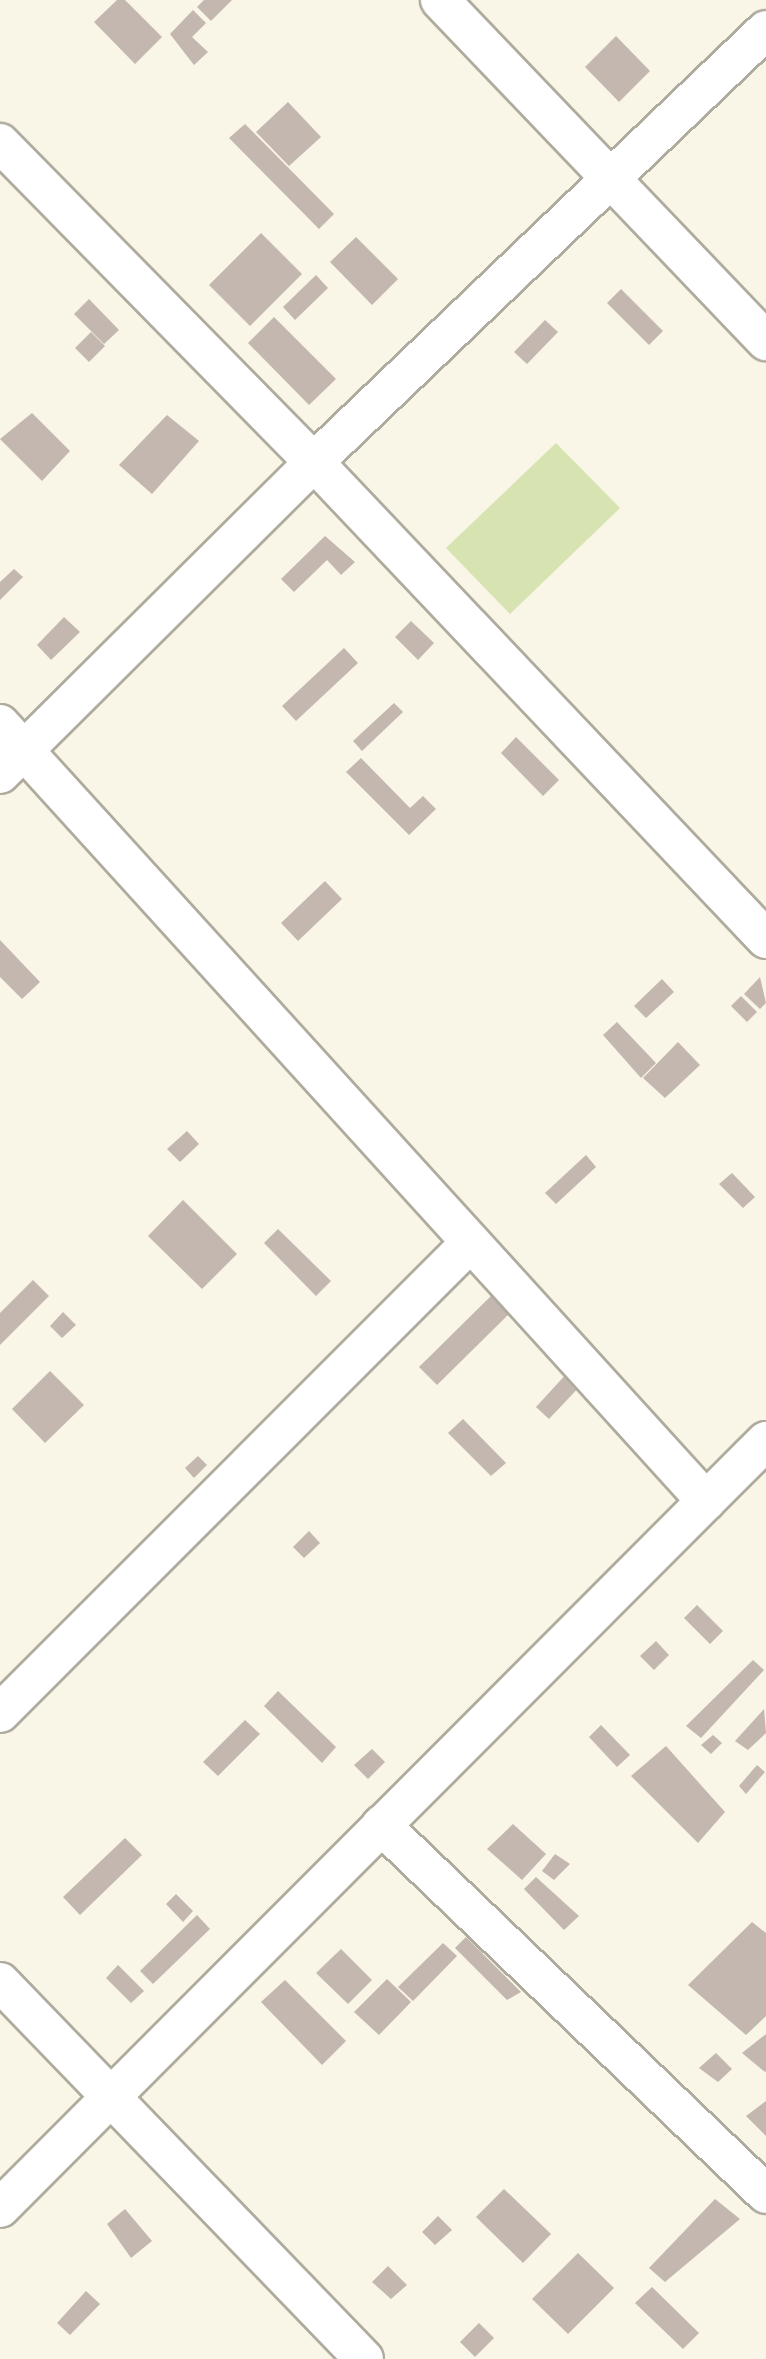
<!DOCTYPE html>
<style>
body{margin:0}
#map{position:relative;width:766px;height:2359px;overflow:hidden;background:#f9f5e7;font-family:"Noto Sans",sans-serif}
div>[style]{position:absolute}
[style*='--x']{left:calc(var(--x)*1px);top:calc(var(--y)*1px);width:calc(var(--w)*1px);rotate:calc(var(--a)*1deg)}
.green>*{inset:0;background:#d7e4b2}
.building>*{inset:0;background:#c4b7af}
.roads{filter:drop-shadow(2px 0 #afab9e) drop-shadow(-2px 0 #afab9e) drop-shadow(0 2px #afab9e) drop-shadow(0 -2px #afab9e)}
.street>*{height:38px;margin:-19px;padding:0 19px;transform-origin:19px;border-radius:19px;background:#fff}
span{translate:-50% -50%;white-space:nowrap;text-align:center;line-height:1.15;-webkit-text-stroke:5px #fff;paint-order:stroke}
</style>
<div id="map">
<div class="green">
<i style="clip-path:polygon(556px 443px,620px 508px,510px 614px,446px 548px)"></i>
</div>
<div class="building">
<i style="clip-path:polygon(117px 0,125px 0,162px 37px,135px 64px,94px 22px)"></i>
<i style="clip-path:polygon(204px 0,232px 0,211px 21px,197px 7px)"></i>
<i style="clip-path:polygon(193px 10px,206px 23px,192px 37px,208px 52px,194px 65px,170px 34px)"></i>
<i style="clip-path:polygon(616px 36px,650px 71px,619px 102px,585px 67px)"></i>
<i style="clip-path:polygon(288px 102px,321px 137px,289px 166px,256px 132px)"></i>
<i style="clip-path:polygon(245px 124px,334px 214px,319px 229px,229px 138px)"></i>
<i style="clip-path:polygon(261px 233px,302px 274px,250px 326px,209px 285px)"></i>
<i style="clip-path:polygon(356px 237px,398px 279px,372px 305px,330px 262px)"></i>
<i style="clip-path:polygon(316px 275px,328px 288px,295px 320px,283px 307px)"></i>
<i style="clip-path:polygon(621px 289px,663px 331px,649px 345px,607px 303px)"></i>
<i style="clip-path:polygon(89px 299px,119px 330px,104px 344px,74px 314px)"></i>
<i style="clip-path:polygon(274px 317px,336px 379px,309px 405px,248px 343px)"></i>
<i style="clip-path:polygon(545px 320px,558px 332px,527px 364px,514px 352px)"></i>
<i style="clip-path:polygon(91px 332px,105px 346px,89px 362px,75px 348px)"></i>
<i style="clip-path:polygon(32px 413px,70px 451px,42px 481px,0 439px)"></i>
<i style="clip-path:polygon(167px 415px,199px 441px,152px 494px,119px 465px)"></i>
<i style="clip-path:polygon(325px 536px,355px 562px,341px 575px,327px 560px,294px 592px,281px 579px)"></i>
<i style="clip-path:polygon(14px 569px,23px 577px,0 600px,0 582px)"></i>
<i style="clip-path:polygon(64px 617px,80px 632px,51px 660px,37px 645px)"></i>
<i style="clip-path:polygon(411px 621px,434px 643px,418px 660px,395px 637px)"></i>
<i style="clip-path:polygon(344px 648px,358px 663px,296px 721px,282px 706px)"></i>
<i style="clip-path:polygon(394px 703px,403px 712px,362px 751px,353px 741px)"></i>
<i style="clip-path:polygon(516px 737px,559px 780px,543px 796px,501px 753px)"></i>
<i style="clip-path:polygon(361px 758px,410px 808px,423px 796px,436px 809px,409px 835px,346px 772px)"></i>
<i style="clip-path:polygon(325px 881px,342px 899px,298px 941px,281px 923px)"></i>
<i style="clip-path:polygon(0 940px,40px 982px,22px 999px,0 977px)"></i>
<i style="clip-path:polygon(760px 977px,766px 1003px,760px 1009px,744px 994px)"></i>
<i style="clip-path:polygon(662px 979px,674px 992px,646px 1018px,634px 1006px)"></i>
<i style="clip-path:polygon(741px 996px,757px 1012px,747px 1022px,731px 1006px)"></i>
<i style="clip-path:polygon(617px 1022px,656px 1063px,641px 1078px,603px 1035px)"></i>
<i style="clip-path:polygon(678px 1042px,700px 1065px,665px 1098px,643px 1078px)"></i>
<i style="clip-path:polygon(187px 1131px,199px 1144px,180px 1162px,167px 1149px)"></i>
<i style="clip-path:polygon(586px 1155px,596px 1167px,556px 1204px,545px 1193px)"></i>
<i style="clip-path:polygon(732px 1173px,755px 1197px,743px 1208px,719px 1184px)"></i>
<i style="clip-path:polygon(183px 1200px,237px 1254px,202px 1289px,148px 1236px)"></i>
<i style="clip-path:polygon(278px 1229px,331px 1281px,316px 1296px,264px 1243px)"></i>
<i style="clip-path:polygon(33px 1280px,49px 1296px,0 1345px,0 1313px)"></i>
<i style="clip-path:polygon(493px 1294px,511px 1312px,437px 1385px,419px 1367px)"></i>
<i style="clip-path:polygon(63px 1312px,76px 1325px,62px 1338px,50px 1326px)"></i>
<i style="clip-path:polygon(50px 1371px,84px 1405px,45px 1443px,12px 1409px)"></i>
<i style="clip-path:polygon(569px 1371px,583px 1383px,549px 1419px,536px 1407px)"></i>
<i style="clip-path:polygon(463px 1419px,506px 1463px,491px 1476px,448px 1433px)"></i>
<i style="clip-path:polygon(198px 1456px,207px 1465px,194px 1478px,185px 1468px)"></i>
<i style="clip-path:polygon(309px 1531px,320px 1543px,304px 1558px,293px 1547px)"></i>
<i style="clip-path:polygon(697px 1605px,723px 1631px,710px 1644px,684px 1618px)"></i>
<i style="clip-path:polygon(656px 1641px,669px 1655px,654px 1670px,640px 1656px)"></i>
<i style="clip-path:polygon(753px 1660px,764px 1670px,701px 1738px,686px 1726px)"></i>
<i style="clip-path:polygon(278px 1691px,336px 1747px,322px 1763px,264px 1706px)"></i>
<i style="clip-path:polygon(764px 1709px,766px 1733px,748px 1750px,735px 1741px)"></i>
<i style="clip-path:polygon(245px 1720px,260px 1734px,218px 1776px,203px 1762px)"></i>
<i style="clip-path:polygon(601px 1725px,630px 1755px,617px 1767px,589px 1737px)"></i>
<i style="clip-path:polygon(713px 1735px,722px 1743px,711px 1754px,701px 1745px)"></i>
<i style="clip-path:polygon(666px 1746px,725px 1812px,698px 1843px,631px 1776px)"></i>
<i style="clip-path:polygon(372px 1749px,385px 1762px,368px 1779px,354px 1765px)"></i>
<i style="clip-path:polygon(757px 1765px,765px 1772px,746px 1794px,739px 1786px)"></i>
<i style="clip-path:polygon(513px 1824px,546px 1854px,522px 1880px,487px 1849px)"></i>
<i style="clip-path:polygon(125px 1838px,142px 1855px,80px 1915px,63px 1897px)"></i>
<i style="clip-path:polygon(555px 1854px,570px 1864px,554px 1880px,542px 1871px)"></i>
<i style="clip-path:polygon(536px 1877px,579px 1916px,564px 1930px,524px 1889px)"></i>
<i style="clip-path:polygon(176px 1894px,193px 1911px,183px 1922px,166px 1904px)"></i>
<i style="clip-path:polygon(197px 1915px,210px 1929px,153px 1984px,140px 1971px)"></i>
<i style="clip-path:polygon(752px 1922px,766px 1933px,766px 2016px,746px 2035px,688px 1985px)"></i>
<i style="clip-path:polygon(466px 1937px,521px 1992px,507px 2000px,455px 1948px)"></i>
<i style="clip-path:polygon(443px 1943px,457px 1956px,413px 2001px,398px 1987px)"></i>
<i style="clip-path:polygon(341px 1949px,372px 1980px,348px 2004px,316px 1973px)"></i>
<i style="clip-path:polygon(118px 1965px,144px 1991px,131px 2003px,106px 1978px)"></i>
<i style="clip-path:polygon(387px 1979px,411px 2002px,379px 2035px,354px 2012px)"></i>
<i style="clip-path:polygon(285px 1980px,346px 2041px,322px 2065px,261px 2002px)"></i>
<i style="clip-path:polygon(766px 2034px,766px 2071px,765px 2072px,742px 2053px)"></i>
<i style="clip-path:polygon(716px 2053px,732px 2069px,718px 2082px,699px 2068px)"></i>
<i style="clip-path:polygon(766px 2101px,766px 2136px,746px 2116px)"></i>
<i style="clip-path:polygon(504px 2189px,551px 2234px,523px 2263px,476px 2217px)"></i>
<i style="clip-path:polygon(715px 2199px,740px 2219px,665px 2282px,649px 2268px)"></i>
<i style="clip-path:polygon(125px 2209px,152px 2241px,131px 2258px,107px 2224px)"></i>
<i style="clip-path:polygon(438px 2216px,452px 2230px,435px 2245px,422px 2232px)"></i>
<i style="clip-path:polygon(578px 2253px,614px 2288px,568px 2334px,532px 2299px)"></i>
<i style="clip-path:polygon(388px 2266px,407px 2285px,391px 2299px,372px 2282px)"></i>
<i style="clip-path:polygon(652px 2287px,699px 2333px,683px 2349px,635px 2303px)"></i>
<i style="clip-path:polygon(86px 2291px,100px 2304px,70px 2335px,57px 2323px)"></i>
<i style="clip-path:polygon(479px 2323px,494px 2338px,475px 2357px,460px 2342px)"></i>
</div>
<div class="roads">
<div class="street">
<i style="--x:440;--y:0;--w:472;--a:46.3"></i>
<i style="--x:0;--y:143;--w:448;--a:45.5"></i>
<i style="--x:314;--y:462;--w:657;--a:46.54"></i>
<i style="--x:0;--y:724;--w:1050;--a:47.74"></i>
<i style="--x:0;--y:774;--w:443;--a:-44.8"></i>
<i style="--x:314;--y:462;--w:625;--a:-43.7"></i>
<i style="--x:0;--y:1713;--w:663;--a:-45"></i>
<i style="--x:381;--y:1825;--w:533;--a:43.78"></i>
<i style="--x:0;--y:1982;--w:524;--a:46.01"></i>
<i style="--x:0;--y:2208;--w:1084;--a:-45.04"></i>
</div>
</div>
</div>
